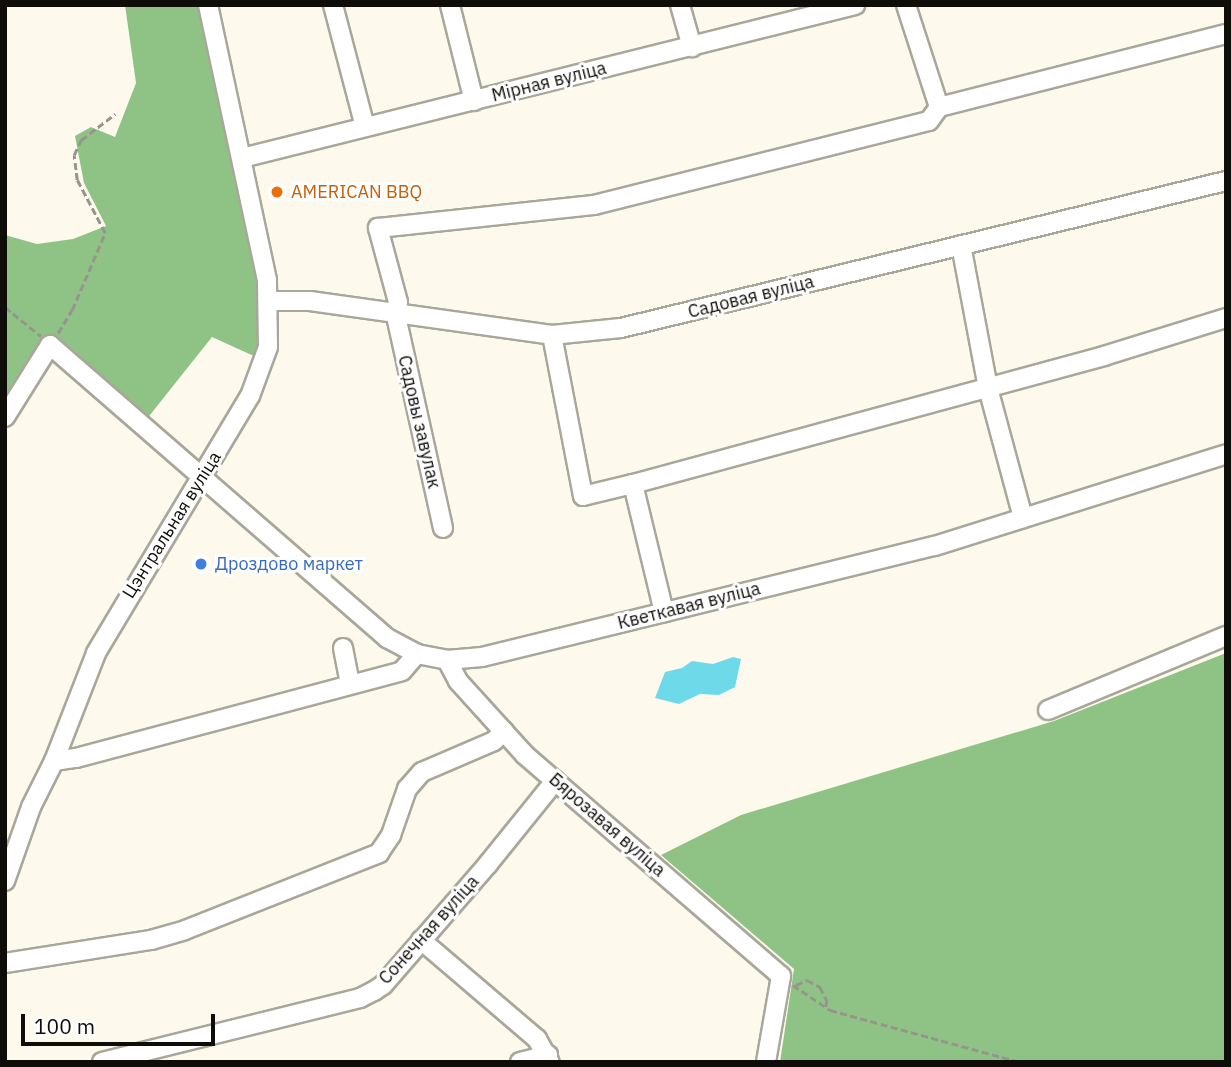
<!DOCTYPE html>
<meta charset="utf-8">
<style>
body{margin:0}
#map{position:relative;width:1231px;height:1067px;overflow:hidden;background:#fdfaed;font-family:"IBM Plex Sans",sans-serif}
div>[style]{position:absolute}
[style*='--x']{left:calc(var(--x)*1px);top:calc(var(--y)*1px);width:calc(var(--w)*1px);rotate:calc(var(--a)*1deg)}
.forest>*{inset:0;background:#8fc385}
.water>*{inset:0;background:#6edae9}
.path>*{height:2.5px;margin-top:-1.25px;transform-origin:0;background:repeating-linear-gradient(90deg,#96948b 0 7px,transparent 0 10.5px)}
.roads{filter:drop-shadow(2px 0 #a9a69a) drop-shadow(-2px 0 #a9a69a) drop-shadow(0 2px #a9a69a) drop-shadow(0 -2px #a9a69a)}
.minor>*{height:18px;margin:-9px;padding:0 9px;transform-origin:9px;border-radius:9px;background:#fff}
.dots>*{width:19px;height:19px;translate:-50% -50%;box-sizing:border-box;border:4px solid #fff;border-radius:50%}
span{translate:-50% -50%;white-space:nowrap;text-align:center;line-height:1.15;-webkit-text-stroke:6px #fff;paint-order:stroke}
.street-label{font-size:18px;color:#0e0d09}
.food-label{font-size:18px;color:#c56008}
.left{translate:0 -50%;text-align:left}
.shop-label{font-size:18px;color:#366cbe}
.frame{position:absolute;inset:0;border:7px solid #0e0d09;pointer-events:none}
.scale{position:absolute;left:21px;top:1014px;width:194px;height:32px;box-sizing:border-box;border:4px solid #0e0d09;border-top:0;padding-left:9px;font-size:21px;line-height:24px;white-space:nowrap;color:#0e0d09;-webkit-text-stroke:5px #fff;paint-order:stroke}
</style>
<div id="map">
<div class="forest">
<i style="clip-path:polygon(125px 5px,205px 5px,263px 294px,258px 358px,212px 337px,146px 420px,50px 346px,5px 415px,5px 235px,37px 244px,73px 239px,106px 226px,84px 183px,75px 136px,91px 127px,115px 137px,136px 83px)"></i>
<i style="clip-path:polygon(1226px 653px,1226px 1062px,780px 1062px,794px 969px,661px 855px,741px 815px,1054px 721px)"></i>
</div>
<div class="water">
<i style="clip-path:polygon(733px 657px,741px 659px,735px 687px,719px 695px,700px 694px,679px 704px,655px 698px,665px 672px,682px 668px,692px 661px,713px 664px)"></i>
</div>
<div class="path">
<i style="--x:5;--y:307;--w:46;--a:38.9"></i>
<i style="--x:58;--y:333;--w:27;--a:-59"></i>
<i style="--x:72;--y:310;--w:84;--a:-66.8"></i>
<i style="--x:105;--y:233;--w:60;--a:-117.8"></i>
<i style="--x:77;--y:180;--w:25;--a:-97"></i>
<i style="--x:74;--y:155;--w:17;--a:-65"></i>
<i style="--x:81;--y:140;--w:43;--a:-37.4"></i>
<i style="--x:793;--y:985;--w:45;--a:34"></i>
<i style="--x:830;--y:1010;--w:197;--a:15.3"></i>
<i style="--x:796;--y:985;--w:12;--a:-24"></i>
<i style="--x:807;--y:980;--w:15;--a:28"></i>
<i style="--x:820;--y:987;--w:16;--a:63"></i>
<i style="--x:827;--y:1001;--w:6;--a:99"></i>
</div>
<div class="roads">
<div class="minor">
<i style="--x:333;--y:5;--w:126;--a:75.3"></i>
<i style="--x:450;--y:5;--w:99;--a:76"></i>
<i style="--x:680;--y:5;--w:44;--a:74.1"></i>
<i style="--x:906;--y:5;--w:107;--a:72.1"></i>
<i style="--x:242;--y:158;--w:632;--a:-14.01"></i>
<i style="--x:961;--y:245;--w:146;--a:79.3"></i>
<i style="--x:988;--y:388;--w:135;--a:74.9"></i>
<i style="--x:268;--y:301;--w:42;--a:0"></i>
<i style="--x:310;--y:301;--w:244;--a:8"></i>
<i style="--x:552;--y:335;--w:69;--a:-5.8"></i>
<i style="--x:621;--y:328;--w:623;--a:-13.66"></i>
<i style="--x:552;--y:335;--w:164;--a:79.1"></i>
<i style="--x:583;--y:496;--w:51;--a:-13.5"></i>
<i style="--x:633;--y:484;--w:132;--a:76.4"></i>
<i style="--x:5;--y:417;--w:85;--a:-58"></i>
<i style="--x:50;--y:345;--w:447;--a:41"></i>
<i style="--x:387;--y:638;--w:34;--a:28"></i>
<i style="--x:417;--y:654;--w:31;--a:11"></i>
<i style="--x:447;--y:660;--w:35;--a:-5"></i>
<i style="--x:482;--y:657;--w:466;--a:-13.8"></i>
<i style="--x:935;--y:546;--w:305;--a:-17.5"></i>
<i style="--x:633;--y:484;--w:488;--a:-15.2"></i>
<i style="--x:1104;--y:356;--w:128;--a:-17.3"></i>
<i style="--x:443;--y:528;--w:217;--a:-102.5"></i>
<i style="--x:396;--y:316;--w:14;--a:-82"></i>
<i style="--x:398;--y:302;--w:77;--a:-105.1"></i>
<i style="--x:378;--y:228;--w:217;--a:-6.1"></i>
<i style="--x:594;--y:205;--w:345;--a:-14.1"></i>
<i style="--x:929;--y:121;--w:17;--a:-54"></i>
<i style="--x:939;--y:107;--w:296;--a:-14.3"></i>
<i style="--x:343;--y:648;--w:37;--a:79"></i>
<i style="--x:447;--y:660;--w:24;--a:62"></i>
<i style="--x:458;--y:681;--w:100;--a:47.8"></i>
<i style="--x:525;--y:755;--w:338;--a:40.8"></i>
<i style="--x:781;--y:976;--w:87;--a:99.9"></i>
<i style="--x:1048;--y:710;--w:193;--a:-22.6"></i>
<i style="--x:54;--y:761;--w:22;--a:-8"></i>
<i style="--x:76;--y:758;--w:337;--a:-14.9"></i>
<i style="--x:402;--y:671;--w:23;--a:-49"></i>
<i style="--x:5;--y:881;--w:78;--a:-70.6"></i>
<i style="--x:31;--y:807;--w:51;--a:-63.4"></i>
<i style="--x:54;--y:761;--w:116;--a:-68.7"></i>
<i style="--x:96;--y:653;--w:300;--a:-59.1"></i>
<i style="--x:250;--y:396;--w:52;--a:-69.8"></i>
<i style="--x:268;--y:347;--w:67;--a:-90.9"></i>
<i style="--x:267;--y:280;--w:281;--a:-102.1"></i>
<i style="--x:421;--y:940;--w:153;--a:40.5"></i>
<i style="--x:537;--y:1039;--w:26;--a:61"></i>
<i style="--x:5;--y:963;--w:148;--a:-9"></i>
<i style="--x:151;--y:940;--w:35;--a:-16"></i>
<i style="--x:185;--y:930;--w:209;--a:-21.6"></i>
<i style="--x:379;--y:853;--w:22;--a:-56"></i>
<i style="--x:391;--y:835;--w:49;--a:-70.8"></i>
<i style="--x:407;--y:789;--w:23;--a:-49"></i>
<i style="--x:422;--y:772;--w:78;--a:-23.3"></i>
<i style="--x:494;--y:741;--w:14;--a:-45"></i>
<i style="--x:102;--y:1062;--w:266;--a:-13.9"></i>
<i style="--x:360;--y:998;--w:16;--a:-27"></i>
<i style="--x:374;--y:991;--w:11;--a:-34"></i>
<i style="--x:383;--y:985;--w:160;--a:-49"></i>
<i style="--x:488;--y:864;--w:107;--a:-51.1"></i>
<i style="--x:520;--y:1062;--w:29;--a:-14"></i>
</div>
</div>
<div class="dots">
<i style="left:277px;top:192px;background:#e8710a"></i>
<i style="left:201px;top:564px;background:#3f7fe0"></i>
</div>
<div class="street-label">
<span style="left:549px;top:82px;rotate:-14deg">Мірная вуліца</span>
<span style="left:751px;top:297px;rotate:-14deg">Садовая вуліца</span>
<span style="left:419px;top:422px;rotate:77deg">Садовы завулак</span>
<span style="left:172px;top:525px;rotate:-58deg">Цэнтральная вуліца</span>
<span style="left:689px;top:606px;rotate:-14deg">Кветкавая вуліца</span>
<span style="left:607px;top:825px;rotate:41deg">Бярозавая вуліца</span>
<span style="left:429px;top:930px;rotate:-48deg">Сонечная вуліца</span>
</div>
<div class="food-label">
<span class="left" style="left:291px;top:192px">AMERICAN BBQ</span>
</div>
<div class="shop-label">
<span class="left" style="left:215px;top:564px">Дроздово маркет</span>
</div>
<div class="frame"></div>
<div class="scale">100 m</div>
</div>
